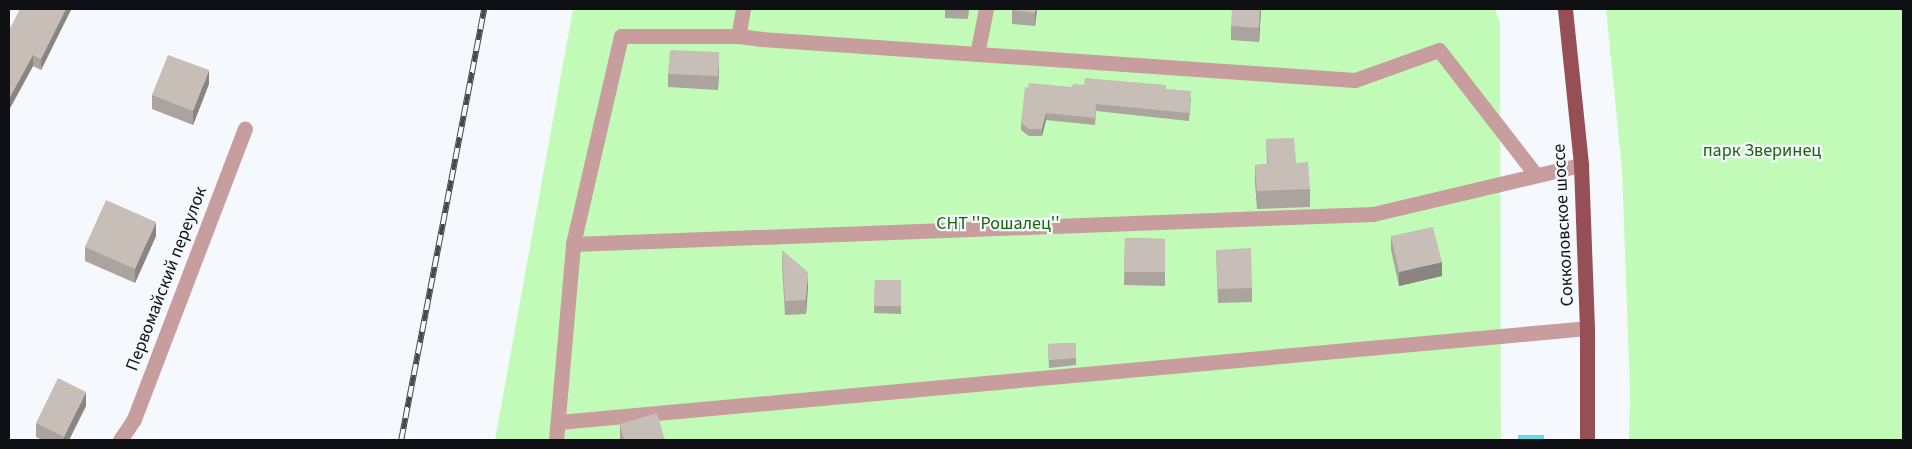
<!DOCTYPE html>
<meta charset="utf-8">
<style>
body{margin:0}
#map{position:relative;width:1912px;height:449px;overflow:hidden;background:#f5f9fe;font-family:"Source Sans 3",sans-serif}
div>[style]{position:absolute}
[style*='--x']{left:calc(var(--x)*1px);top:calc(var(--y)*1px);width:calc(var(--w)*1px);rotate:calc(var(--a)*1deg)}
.green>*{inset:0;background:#c1fbb7}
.water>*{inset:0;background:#61dde9}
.minor>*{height:15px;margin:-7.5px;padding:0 7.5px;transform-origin:7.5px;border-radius:7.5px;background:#c79d9e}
.major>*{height:15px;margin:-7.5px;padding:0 7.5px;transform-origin:7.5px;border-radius:7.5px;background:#965055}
.rail>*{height:5.5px;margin-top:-2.75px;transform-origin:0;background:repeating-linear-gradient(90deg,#f5f9fe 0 11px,#46484c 0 22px);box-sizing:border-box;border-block:1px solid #46484c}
.wall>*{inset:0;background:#aba39e}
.shaded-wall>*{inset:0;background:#8b8581}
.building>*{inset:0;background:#c7beb8}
span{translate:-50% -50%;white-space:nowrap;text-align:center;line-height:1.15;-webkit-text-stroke:4.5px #f5f9fe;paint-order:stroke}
.park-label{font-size:18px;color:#196508}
.street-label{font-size:18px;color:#0f1013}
.frame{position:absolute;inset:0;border:10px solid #0f1013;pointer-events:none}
</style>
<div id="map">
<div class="green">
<i style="clip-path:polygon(573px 9px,1495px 9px,1500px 23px,1501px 440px,495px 440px)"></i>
<i style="clip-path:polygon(1606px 9px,1903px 9px,1903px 440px,1629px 440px,1630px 390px,1622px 170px)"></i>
</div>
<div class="water">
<i style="clip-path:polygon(1518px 435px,1544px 435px,1544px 440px,1518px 440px)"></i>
</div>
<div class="minor">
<i style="--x:743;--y:9;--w:27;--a:100"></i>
<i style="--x:738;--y:36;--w:23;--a:7"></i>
<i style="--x:761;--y:39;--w:595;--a:3.95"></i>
<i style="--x:1355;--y:80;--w:89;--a:-19.7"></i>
<i style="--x:1439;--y:50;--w:158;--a:52.2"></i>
<i style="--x:977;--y:54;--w:46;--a:-78.7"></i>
<i style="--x:573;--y:244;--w:801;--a:-2.15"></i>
<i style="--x:1373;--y:214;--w:214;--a:-13.3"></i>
<i style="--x:559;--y:422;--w:1032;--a:-5.22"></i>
<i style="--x:120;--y:440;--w:25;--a:-56"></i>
<i style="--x:134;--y:419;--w:311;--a:-69.1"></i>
<i style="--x:556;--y:440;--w:197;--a:-85"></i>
<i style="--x:573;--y:244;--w:213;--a:-77"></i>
<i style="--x:621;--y:36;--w:117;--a:0"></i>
</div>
<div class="major">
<i style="--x:1565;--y:9;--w:157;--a:84.1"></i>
<i style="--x:1581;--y:165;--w:163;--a:87.9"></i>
<i style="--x:1587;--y:328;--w:112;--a:90"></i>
</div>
<div class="rail">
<i style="--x:401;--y:440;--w:439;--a:-79.1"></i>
</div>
<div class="wall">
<i style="clip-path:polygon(71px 9px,41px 70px,33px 66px,9px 110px,9px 30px)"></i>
<i style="clip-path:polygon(945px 9px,969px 9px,968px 19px,945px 18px)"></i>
<i style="clip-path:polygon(1012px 9px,1037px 9px,1035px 26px,1012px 24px)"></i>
<i style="clip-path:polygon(1261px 9px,1259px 42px,1231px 40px,1231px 26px)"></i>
<i style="clip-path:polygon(719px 66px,718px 90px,668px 87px,668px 74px)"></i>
<i style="clip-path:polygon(209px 84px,193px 125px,152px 109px,152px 95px)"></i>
<i style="clip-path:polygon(1072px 87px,1166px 89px,1191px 98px,1189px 121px,1096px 111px,1095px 125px,1046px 120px,1042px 136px,1029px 136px,1021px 130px,1021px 123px)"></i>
<i style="clip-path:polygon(1266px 139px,1296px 163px,1310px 189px,1310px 207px,1257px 209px,1255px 183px,1255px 165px,1267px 164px)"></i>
<i style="clip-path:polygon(156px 236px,135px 283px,85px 261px,85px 247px)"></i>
<i style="clip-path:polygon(1391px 236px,1442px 276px,1399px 286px,1391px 250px)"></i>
<i style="clip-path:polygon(1125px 238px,1165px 239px,1165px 286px,1124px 285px)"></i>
<i style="clip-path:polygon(782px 250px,808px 286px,806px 314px,785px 315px,782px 264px)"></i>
<i style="clip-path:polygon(1216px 250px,1252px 288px,1252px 302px,1218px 303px)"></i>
<i style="clip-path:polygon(875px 280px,901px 280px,901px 314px,874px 313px)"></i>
<i style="clip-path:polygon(1076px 343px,1076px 365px,1049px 368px,1048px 344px)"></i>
<i style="clip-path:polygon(86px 406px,69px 440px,42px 440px,36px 437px,36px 423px)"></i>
<i style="clip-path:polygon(620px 424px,665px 440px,620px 440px)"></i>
</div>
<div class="shaded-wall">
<i style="clip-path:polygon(66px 9px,71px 9px,71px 10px,41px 70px,41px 59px)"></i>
<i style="clip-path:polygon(1036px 9px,1037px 9px,1035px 26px,1035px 13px)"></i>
<i style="clip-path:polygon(1260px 9px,1261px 9px,1259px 42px,1259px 28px)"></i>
<i style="clip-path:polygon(719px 52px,719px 66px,718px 90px,718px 76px)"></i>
<i style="clip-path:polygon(33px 55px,33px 66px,9px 110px,9px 99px)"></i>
<i style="clip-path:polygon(209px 70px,209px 84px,193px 125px,193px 111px)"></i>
<i style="clip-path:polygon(1046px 113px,1046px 120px,1042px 136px,1042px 129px)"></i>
<i style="clip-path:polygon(156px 222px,156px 236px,135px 283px,135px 269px)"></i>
<i style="clip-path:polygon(1442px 262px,1442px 276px,1399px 286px,1399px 272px)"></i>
<i style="clip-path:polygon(808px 272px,808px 286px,806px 314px,806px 300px)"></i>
<i style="clip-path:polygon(86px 392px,86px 406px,69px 440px,64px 440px,64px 437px)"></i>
</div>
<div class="building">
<i style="clip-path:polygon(20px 9px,66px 9px,41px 59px,33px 55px,9px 99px,9px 30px)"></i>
<i style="clip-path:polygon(1012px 9px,1036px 9px,1035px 13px,1012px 10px)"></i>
<i style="clip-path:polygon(1232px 9px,1260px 9px,1259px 28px,1231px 26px)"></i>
<i style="clip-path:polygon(670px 50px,719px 52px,718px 76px,668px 74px)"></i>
<i style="clip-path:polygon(168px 55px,209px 70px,193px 111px,152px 95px)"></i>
<i style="clip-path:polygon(1085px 78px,1166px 85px,1166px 89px,1191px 91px,1189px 113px,1096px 104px,1095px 118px,1046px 113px,1042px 129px,1029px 129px,1021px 123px,1025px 87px,1028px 88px,1029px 83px,1072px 87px,1073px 84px,1084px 85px)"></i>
<i style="clip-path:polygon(1294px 138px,1296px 163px,1308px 162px,1310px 189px,1257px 191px,1255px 165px,1268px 164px,1266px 139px)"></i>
<i style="clip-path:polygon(106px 200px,156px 222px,135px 269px,85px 247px)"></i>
<i style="clip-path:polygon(1433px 227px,1442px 262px,1399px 272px,1391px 236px)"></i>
<i style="clip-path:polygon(1125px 238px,1165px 239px,1165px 272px,1124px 272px)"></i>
<i style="clip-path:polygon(1251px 248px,1252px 288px,1218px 289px,1216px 250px)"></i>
<i style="clip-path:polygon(782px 250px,808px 272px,806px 300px,785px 301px)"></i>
<i style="clip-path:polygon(875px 280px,901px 280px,901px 306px,874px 306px)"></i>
<i style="clip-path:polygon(1076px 343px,1076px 358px,1049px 360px,1048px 344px)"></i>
<i style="clip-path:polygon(58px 378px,86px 392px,64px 437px,36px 423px)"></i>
<i style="clip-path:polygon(657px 413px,665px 440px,624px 440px,620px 424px)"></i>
</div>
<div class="park-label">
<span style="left:1762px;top:151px">парк Зверинец</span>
<span style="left:998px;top:224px">СНТ ''Рошалец''</span>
</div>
<div class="street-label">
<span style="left:1564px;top:225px;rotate:-93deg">Сокколовское шоссе</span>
<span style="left:167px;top:279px;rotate:-69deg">Первомайский переулок</span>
</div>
<div class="frame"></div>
</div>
